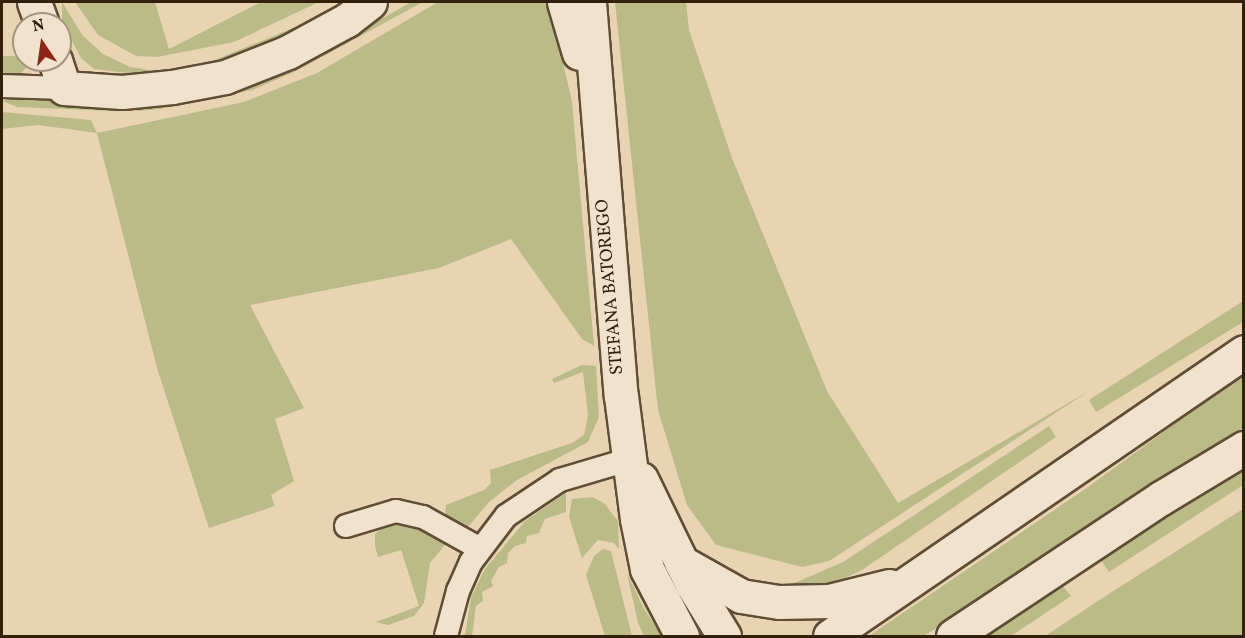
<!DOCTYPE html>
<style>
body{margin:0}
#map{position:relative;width:1245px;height:638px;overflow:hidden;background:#e8d3b2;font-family:Vollkorn,serif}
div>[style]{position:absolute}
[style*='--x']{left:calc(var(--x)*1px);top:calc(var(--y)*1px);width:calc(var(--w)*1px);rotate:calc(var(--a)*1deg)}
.green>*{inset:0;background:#bb8}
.roads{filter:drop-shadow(2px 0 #604d35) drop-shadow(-2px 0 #604d35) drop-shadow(0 2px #604d35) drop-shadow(0 -2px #604d35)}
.street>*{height:22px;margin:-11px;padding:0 11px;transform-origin:11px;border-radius:11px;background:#f0e2cd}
.secondary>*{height:33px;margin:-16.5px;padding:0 16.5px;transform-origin:16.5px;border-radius:16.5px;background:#f0e2cd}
span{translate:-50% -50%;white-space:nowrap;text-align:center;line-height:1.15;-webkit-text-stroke:4.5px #f0e2cd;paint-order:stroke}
.street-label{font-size:18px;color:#33200b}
.frame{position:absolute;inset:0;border:3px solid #33200b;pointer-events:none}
.north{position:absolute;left:12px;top:12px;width:60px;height:60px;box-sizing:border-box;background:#f0e2cd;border:2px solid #a4947f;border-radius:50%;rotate:347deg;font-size:16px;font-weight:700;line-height:24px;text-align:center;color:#33200b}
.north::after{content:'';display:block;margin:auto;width:21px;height:27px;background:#8f2418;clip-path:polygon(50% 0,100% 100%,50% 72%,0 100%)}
</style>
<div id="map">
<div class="green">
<i style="clip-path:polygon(62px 2px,83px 36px,103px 54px,130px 67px,163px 72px,205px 64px,305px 23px,343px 2px,354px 2px,316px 23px,227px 62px,129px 80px,127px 73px,94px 69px,81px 58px,72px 41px,62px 44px)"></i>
<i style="clip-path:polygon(75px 2px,155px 2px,169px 49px,261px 2px,319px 2px,234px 42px,157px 57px,136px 56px,98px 35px)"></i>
<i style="clip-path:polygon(411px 2px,423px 2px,294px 72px,252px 90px,160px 109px,137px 111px,132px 106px,208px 95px,263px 80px,310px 60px)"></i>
<i style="clip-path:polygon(438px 2px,549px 2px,572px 102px,594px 346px,582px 339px,511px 239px,439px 268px,250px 305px,304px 408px,275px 419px,294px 481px,271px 495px,275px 506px,209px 528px,157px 368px,97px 133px,38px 125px,2px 129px,2px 112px,91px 120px,97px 133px,244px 102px,317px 73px)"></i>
<i style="clip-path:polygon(615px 2px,686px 2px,689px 30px,732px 158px,827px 391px,898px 503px,1092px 389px,829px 561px,802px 567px,716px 545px,687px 505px,658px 410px)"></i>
<i style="clip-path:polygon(2px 56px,24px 56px,24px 60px,33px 61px,20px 74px,2px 73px)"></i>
<i style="clip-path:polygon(14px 98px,116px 106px,112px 111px,17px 107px,2px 101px)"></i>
<i style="clip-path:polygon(1243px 301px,1243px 322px,1096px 412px,1089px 400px)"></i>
<i style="clip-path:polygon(582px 365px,596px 366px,599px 417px,588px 442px,517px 480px,489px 502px,468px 527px,445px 521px,446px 505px,484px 490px,491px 483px,490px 470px,572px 443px,584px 435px,588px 415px,583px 372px,554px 383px,552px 379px)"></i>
<i style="clip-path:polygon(1243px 374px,1243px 428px,924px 636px,869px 636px,1088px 487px)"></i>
<i style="clip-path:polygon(1049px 426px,1056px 437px,862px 570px,824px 588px,790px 585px,843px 562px)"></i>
<i style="clip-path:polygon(1243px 467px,1243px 485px,1109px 572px,1099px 557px)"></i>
<i style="clip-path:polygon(566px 493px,566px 512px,545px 519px,539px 533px,527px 536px,526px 543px,515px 546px,508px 553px,507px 563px,499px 567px,491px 581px,493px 586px,482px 592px,483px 601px,476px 606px,472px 636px,465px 636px,471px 597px,485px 569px,525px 521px)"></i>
<i style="clip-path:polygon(592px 497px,604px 503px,618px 521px,619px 549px,614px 543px,598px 540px,582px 558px,569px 517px,572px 499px)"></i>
<i style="clip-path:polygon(1243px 509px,1243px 635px,1045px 636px,1110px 593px)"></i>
<i style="clip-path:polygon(402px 519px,449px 540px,430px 563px,424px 603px,414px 616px,388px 625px,376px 622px,419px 606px,401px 550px,378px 557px,375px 546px,375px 534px,390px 521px)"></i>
<i style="clip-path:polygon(603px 549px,611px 551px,632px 636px,605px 636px,586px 575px,594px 556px)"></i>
<i style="clip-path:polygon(627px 573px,643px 607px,662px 636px,644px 636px,638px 623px)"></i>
<i style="clip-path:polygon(1061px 584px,1071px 596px,1011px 636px,982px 636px)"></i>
</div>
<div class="roads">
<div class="street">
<i style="--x:2;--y:86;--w:62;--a:1.8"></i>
<i style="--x:346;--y:526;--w:52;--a:-16.7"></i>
<i style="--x:396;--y:511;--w:28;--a:13"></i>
<i style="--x:423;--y:517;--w:64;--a:29"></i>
<i style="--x:446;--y:636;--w:47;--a:-75.1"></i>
<i style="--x:458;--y:591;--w:32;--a:-66"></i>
<i style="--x:471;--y:562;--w:58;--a:-52.7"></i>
<i style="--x:506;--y:516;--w:65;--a:-33.7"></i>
<i style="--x:560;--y:480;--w:74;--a:-16.5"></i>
</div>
<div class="secondary">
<i style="--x:34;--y:2;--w:23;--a:70"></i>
<i style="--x:564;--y:2;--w:53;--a:73.6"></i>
<i style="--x:589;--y:2;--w:395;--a:85.4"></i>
<i style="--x:621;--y:396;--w:124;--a:82.6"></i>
<i style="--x:637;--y:519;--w:51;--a:78.7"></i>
<i style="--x:647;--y:569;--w:76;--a:62.4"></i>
<i style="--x:55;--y:60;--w:29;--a:72"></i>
<i style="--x:64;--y:88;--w:58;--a:3.9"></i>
<i style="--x:122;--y:92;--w:50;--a:-5.7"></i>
<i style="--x:172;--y:87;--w:54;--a:-10.7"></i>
<i style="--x:225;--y:77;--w:68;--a:-21.6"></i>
<i style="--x:288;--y:52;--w:67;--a:-28.5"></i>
<i style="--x:347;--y:20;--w:29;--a:-38"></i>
<i style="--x:641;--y:479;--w:117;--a:64.1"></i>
<i style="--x:692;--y:584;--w:61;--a:58.4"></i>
<i style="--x:681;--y:562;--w:69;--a:29.5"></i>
<i style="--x:741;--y:596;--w:38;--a:9"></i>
<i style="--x:779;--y:602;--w:50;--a:-1.1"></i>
<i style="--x:829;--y:601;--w:62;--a:-14"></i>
<i style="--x:830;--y:636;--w:502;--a:-34.45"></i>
<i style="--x:953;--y:636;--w:250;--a:-33.6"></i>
<i style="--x:1161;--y:498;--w:97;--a:-31.1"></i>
</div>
</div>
<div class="street-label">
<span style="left:611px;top:287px;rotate:-95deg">STEFANA BATOREGO</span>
</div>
<div class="frame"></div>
<div class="north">N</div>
</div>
